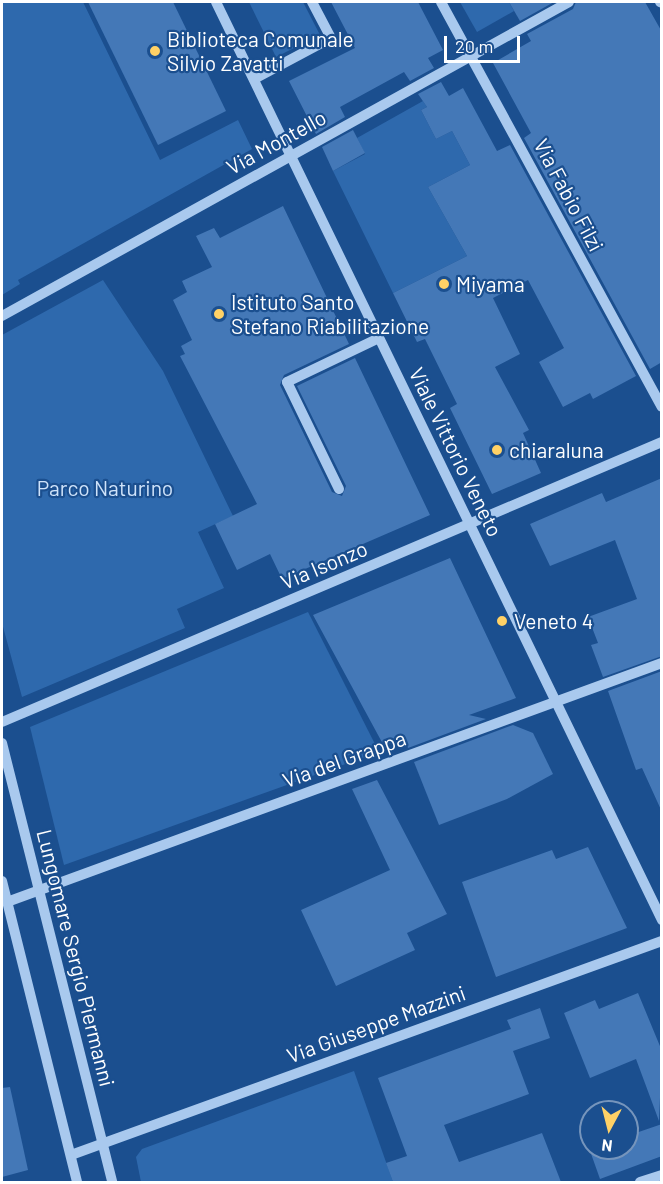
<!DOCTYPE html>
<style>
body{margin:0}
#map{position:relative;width:663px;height:1184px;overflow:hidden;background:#1b4f8f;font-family:Barlow,sans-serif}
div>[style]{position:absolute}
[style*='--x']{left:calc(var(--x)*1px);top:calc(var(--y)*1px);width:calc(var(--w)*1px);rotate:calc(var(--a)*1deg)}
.green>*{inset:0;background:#2e69ad}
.building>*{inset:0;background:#4478b7}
.minor>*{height:10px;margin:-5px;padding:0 5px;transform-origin:5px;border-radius:5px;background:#a9c9ee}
.dots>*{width:16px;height:16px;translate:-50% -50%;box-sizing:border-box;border:3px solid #1b4f8f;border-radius:50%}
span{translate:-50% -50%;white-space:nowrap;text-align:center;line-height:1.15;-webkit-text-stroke:4.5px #1b4f8f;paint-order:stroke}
.poi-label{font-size:21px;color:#fff}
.left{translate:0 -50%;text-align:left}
.street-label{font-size:21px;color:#fff}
.park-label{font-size:21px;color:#cfe3fa}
.frame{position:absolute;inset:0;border:3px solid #fff;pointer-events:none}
.north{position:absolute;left:579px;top:1100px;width:60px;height:60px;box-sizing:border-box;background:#1b4f8f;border:2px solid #7695bc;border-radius:50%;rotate:187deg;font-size:16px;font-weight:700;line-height:24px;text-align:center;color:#fff}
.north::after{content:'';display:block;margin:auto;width:21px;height:27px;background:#ffd166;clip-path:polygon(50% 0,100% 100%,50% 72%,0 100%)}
.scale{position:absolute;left:444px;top:36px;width:76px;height:27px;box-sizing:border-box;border:3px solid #fff;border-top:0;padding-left:8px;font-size:18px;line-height:21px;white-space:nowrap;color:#fff;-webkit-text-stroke:4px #1b4f8f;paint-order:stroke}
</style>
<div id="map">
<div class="green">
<i style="clip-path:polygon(2px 2px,83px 2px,160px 160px,238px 120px,252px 149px,18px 280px,20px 284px,2px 295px)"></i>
<i style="clip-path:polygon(249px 2px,303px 2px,320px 35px,276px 57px)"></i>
<i style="clip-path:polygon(460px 2px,509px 2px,514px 11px,477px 32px)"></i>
<i style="clip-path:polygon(423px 101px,427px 107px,421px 110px,436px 139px,452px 131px,470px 165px,428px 187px,467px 256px,393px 293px,333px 171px,365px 154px,357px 138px)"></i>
<i style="clip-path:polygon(103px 280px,163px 371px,233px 516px,198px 532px,224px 588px,177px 609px,185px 628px,22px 697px,2px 623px,2px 335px)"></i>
<i style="clip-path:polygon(308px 612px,379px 752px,64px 865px,30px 727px)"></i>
<i style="clip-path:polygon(354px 1071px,393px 1182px,141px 1182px,136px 1157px,142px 1149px)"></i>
</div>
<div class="building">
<i style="clip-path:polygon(88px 2px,173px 2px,226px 111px,158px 145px)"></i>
<i style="clip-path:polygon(331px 2px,418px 2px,443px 50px,428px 58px,434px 68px,410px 81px,404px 72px,340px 107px,345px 117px,316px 134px,289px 81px,355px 48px)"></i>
<i style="clip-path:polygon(509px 2px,554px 2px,520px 21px)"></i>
<i style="clip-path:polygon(576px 2px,645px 2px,662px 32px,662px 362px,650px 369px,524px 138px,531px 133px,493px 63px,531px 41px,527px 34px,573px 9px)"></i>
<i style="clip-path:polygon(441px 82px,449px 96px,463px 88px,497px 151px,510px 145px,636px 376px,593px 399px,590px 393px,563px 407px,539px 362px,564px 348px,528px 280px,493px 298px,520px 354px,495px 367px,529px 430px,523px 433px,541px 473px,492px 494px,450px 408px,457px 404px,425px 339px,417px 342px,393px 293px,467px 256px,428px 187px,470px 165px,452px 131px,436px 139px,421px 110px,427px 107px,418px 94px)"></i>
<i style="clip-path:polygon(353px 130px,365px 153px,333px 171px,322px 147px)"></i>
<i style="clip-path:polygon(283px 206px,349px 344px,284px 375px,280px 385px,332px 492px,342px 496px,346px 486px,297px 386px,355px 358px,430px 515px,282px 579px,270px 554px,237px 570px,215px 524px,257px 504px,180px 356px,185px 354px,181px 346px,192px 340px,173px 300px,187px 292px,182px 281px,212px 267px,196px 236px,214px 228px,220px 238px)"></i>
<i style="clip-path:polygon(662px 478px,662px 656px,603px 677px,591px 645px,598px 643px,588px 617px,637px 599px,615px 540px,550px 566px,530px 524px,602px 493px,606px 502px)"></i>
<i style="clip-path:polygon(450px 558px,516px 698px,469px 715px,486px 719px,408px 748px,405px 738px,384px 746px,313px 615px)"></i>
<i style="clip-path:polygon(662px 671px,662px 812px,642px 768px,636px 770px,608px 691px)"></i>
<i style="clip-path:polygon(513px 725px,533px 733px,553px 774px,507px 799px,439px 825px,414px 762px)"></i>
<i style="clip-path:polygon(377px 780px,447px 914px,407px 933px,415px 950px,336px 986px,301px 910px,390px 870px,352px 789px)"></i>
<i style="clip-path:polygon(588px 847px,627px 928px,496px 977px,462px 882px,552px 850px,556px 859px)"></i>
<i style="clip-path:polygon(638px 993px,662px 1051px,659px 1121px,636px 1059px,590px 1078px,564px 1013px,595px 1000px,599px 1009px)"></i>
<i style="clip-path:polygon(540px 1008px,550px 1038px,513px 1051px,529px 1094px,444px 1125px,459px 1162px,542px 1133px,561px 1182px,393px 1182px,386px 1163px,407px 1156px,378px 1078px,511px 1029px,507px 1020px)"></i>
<i style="clip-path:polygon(10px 1087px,28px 1170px,2px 1177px,2px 1088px)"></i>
<i style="clip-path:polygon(662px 1124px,662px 1156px,600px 1179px,589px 1148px,627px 1148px,627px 1136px)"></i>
</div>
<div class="minor">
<i style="--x:216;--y:2;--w:1021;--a:64.09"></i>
<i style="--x:441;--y:2;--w:461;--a:61.4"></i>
<i style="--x:660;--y:2;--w:2;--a:27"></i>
<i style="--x:254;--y:79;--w:87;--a:-28"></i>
<i style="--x:331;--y:38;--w:41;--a:-117.8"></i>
<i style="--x:2;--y:316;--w:648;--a:-28.98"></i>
<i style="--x:339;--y:489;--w:119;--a:-115.9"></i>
<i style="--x:287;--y:382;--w:102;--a:-25.6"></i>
<i style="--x:2;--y:722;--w:717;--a:-22.99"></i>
<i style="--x:2;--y:743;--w:453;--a:75.9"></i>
<i style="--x:2;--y:881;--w:310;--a:76"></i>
<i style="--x:7;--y:902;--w:697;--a:-20.05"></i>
<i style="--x:71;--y:1155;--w:629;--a:-19.91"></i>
<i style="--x:640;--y:1182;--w:23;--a:-18"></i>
</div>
<div class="dots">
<i style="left:155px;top:51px;background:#ffd166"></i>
<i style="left:444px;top:284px;background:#ffd166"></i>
<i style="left:219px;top:314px;background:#ffd166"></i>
<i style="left:497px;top:450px;background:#ffd166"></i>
<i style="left:502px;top:621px;background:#ffd166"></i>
</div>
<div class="poi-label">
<span class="left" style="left:167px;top:51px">Biblioteca Comunale<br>Silvio Zavatti</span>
<span class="left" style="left:456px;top:284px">Miyama</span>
<span class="left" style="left:231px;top:314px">Istituto Santo<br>Stefano Riabilitazione</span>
<span class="left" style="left:509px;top:450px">chiaraluna</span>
<span class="left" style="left:514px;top:621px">Veneto 4</span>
</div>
<div class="street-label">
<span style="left:276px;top:142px;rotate:-29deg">Via Montello</span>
<span style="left:569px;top:195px;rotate:62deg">Via Fabio Filzi</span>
<span style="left:456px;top:452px;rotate:64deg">Viale Vittorio Veneto</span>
<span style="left:324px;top:565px;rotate:-23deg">Via Isonzo</span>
<span style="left:344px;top:759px;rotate:-20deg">Via del Grappa</span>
<span style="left:76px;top:958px;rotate:76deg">Lungomare Sergio Piermanni</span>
<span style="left:376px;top:1024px;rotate:-20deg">Via Giuseppe Mazzini</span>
</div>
<div class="park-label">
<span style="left:105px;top:488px">Parco Naturino</span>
</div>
<div class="frame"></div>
<div class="north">N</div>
<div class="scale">20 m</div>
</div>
